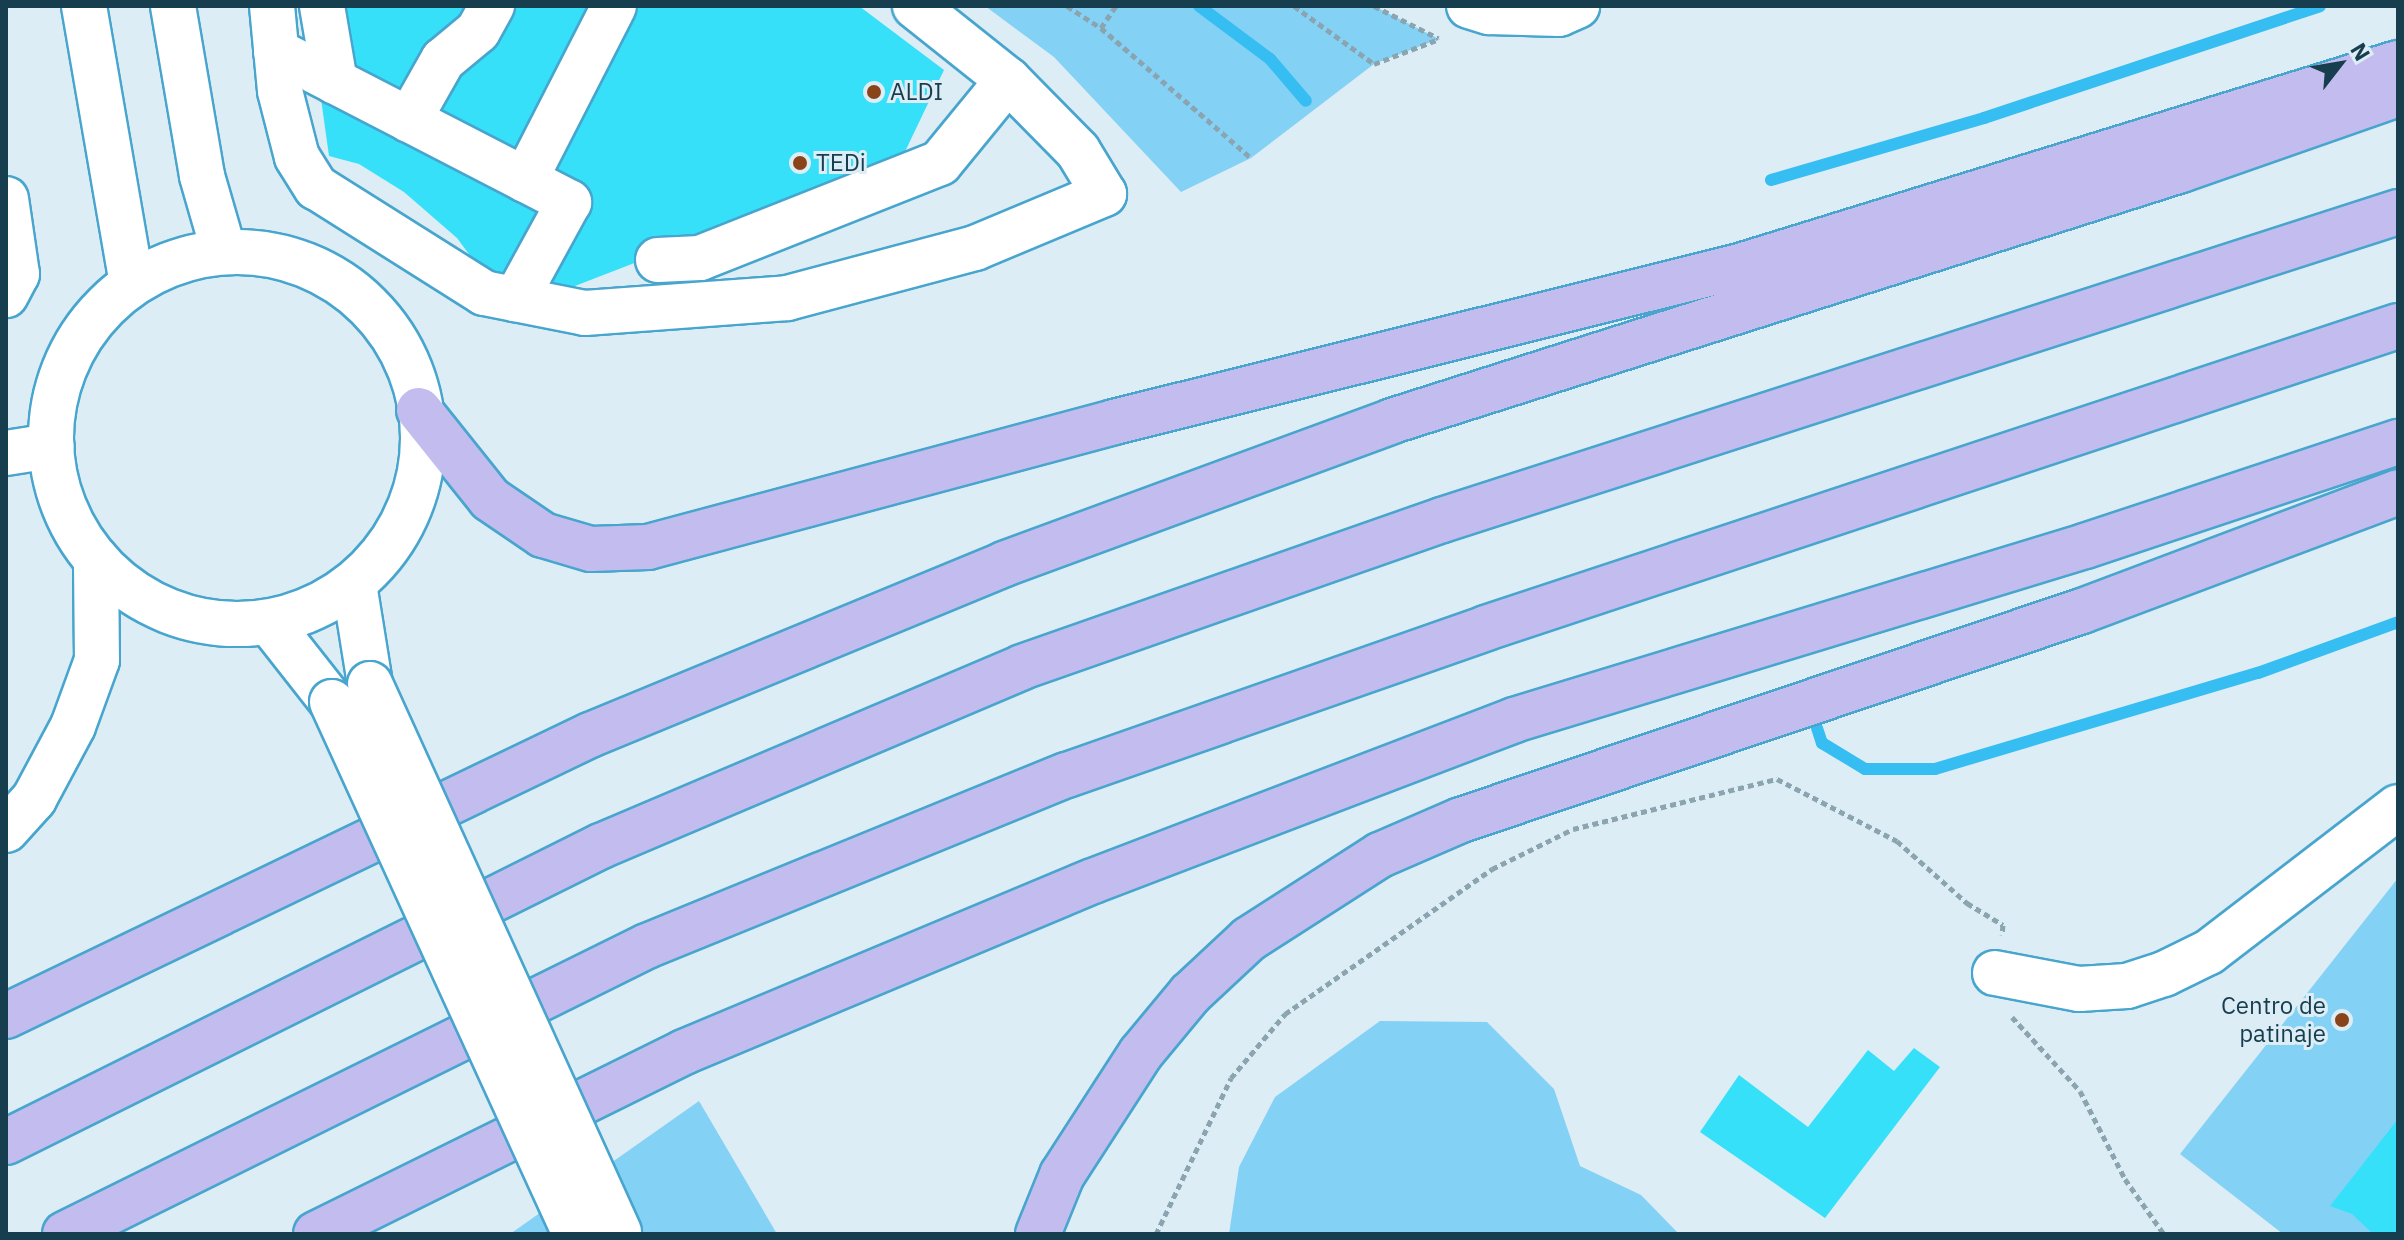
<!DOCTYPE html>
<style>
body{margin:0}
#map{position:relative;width:2404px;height:1240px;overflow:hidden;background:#dcedf5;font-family:"IBM Plex Sans",sans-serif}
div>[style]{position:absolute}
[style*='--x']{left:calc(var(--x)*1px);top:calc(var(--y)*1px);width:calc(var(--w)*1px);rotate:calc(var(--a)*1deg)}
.green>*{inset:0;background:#84d1f6}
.stream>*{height:12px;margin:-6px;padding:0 6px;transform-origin:6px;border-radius:6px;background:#36bdf2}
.building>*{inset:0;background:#36e0f9}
.path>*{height:5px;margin-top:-2.5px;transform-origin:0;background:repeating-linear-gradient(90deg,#8aa4b0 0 6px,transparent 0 10px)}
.roads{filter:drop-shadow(2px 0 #47a5ce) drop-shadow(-2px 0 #47a5ce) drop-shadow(0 2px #47a5ce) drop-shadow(0 -2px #47a5ce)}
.minor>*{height:44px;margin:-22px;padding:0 22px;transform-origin:22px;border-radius:22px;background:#fff}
.minor>.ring{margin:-22px;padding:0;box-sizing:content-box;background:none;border:44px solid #fff;border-radius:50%}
.highway>*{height:44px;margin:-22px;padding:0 22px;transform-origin:22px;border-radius:22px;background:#c2bdee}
.bridges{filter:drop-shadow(2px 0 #47a5ce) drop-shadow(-2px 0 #47a5ce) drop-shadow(0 2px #47a5ce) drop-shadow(0 -2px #47a5ce)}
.minor-bridge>*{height:44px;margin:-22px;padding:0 22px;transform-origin:22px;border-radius:22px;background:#fff}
.dots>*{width:22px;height:22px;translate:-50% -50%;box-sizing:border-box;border:4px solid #dcedf5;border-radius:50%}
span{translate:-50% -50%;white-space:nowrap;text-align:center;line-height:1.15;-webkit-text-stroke:6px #dcedf5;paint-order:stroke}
.poi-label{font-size:24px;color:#173e4f}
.left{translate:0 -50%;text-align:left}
.right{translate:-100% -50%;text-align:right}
.frame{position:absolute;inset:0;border:8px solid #173e4f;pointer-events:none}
.north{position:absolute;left:2300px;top:24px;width:80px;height:80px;-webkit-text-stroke:6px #dcedf5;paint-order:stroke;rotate:59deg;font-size:22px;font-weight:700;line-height:32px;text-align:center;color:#173e4f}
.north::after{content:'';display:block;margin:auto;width:28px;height:36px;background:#173e4f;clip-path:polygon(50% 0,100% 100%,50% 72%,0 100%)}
</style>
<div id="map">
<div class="green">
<i style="clip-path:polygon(985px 6px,1374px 6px,1439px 39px,1374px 64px,1251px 158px,1181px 192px,1054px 57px)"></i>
<i style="clip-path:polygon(2398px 878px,2398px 1234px,2283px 1234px,2180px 1154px)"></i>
<i style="clip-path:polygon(1380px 1021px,1487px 1022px,1554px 1089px,1580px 1166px,1641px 1195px,1679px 1234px,1229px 1234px,1239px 1167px,1275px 1097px)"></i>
<i style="clip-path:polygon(699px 1101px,777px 1234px,510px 1234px)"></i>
</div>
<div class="stream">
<i style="--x:1199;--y:6;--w:89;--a:36.7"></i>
<i style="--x:1270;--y:59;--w:55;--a:49.4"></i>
<i style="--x:1771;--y:180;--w:222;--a:-16.2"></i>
<i style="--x:1984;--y:118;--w:354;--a:-18.4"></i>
<i style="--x:1817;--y:728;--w:16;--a:72"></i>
<i style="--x:1822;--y:743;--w:50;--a:31.2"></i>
<i style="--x:1865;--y:769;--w:70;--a:0"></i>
<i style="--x:1935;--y:769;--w:337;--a:-16.6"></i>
<i style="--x:2258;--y:673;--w:149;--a:-20"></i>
</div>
<div class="building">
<i style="clip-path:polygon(308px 6px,859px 6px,944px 70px,901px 160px,562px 291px,492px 285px,457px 238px,404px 192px,359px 164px,329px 156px)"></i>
<i style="clip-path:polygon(1914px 1048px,1940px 1067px,1825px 1218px,1700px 1132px,1739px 1075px,1808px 1127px,1868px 1050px,1894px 1071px)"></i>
<i style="clip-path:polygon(2398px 1119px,2398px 1234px,2373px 1234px,2352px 1214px,2330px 1206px)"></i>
</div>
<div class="path">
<i style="--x:1067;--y:6;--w:40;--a:32.9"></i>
<i style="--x:1101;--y:28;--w:198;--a:40.9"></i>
<i style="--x:1294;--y:6;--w:99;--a:35.9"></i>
<i style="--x:1374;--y:64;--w:70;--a:-21"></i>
<i style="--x:1374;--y:6;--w:72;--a:26.6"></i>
<i style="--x:1101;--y:28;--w:27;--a:-56"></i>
<i style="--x:2012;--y:1017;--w:100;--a:47.4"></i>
<i style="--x:2080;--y:1091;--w:99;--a:62.9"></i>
<i style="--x:2125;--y:1179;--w:67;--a:54.7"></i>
<i style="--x:1156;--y:1234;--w:173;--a:-64.3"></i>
<i style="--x:1231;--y:1078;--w:84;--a:-49.8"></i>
<i style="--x:1285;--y:1014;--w:253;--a:-35"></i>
<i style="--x:1492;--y:869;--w:90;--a:-26.3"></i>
<i style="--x:1573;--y:829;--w:210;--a:-13.8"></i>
<i style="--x:1777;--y:779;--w:135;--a:27.3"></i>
<i style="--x:1897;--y:841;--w:94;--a:41.5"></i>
<i style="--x:1967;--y:903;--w:42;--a:31.4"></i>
<i style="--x:2003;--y:925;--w:10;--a:96"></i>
</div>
<div class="roads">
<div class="minor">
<i style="--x:84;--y:6;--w:281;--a:80.2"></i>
<i style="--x:173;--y:6;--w:172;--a:80.3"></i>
<i style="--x:202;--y:176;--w:79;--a:73.9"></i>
<i style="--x:272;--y:6;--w:85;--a:84.6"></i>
<i style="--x:280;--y:91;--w:68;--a:75.6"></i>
<i style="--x:297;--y:157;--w:36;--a:58"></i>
<i style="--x:316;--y:187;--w:199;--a:32.2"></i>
<i style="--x:484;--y:293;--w:103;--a:11.2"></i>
<i style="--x:585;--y:313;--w:203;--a:-4.2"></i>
<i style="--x:787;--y:298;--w:195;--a:-14.9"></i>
<i style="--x:975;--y:248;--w:140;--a:-22.7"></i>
<i style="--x:1104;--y:194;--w:50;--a:-121.2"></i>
<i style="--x:1078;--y:151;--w:100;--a:-134.6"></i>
<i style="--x:1008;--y:80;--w:119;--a:-141.5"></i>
<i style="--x:322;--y:6;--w:77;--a:80.3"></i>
<i style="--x:1469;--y:6;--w:21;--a:17"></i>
<i style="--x:1489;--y:12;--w:70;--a:1.6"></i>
<i style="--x:1559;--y:14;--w:20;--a:-24"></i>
<i style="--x:276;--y:51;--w:330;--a:27.3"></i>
<i style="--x:569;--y:202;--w:111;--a:118.7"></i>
<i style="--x:409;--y:120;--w:69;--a:-60.5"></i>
<i style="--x:443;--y:60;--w:45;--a:-39.6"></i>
<i style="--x:478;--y:31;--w:29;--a:-61"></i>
<i style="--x:525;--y:180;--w:195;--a:-62.9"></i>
<i style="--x:6;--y:199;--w:76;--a:81.7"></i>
<i style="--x:17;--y:274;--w:24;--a:118"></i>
<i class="ring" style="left:51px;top:252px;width:328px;height:328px"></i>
<i style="--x:658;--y:260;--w:42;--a:-2.7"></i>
<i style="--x:700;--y:258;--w:258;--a:-21.6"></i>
<i style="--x:940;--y:163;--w:107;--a:-50.7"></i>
<i style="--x:6;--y:453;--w:46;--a:-8.8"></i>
<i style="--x:354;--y:584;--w:101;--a:80.9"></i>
<i style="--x:269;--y:622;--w:102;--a:51.8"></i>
<i style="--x:6;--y:830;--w:42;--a:-47.9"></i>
<i style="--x:34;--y:799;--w:83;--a:-61.9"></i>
<i style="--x:73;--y:726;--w:70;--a:-70"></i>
<i style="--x:97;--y:660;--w:101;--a:-90.6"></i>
<i style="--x:1995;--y:973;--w:86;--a:10.8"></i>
<i style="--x:2079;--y:989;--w:48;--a:-3.6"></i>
<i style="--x:2127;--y:986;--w:39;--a:-18"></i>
<i style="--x:2164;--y:974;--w:50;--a:-26.1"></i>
<i style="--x:2209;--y:952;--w:238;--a:-37.5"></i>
</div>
<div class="highway">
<i style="--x:419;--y:410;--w:114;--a:51.4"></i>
<i style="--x:490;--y:499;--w:64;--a:34.2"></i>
<i style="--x:543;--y:535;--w:50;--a:16.3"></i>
<i style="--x:591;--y:549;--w:57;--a:-2"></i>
<i style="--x:648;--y:547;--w:482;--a:-15"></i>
<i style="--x:1114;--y:422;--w:645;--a:-13.99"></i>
<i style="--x:1740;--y:266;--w:689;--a:-17.15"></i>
<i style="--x:6;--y:1016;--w:648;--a:-25.7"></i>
<i style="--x:590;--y:735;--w:448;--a:-22.4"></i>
<i style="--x:1004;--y:564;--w:414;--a:-20.2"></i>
<i style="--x:1392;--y:421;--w:828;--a:-17.65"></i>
<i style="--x:2181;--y:170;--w:230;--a:-19.3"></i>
<i style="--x:6;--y:1142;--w:665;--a:-26.45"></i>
<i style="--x:601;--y:846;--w:457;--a:-23"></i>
<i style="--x:1022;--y:667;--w:445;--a:-19.3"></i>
<i style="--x:1442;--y:520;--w:1004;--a:-17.86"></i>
<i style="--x:65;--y:1234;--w:649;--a:-26.33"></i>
<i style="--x:647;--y:946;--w:453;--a:-22.2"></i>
<i style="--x:1067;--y:775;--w:444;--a:-19.3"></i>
<i style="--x:1486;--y:628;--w:961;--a:-18.32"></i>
<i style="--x:316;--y:1234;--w:411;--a:-26.3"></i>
<i style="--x:684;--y:1052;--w:443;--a:-22.7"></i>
<i style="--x:1093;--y:881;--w:451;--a:-20.9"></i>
<i style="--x:1514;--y:720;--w:597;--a:-16.95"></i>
<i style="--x:2085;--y:546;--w:330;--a:-18.4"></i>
<i style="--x:1038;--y:1234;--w:64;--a:-67.9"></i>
<i style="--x:1062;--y:1175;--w:145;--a:-57.1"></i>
<i style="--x:1141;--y:1053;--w:77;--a:-50.3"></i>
<i style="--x:1190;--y:994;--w:81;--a:-43"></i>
<i style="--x:1249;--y:939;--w:156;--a:-32.7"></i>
<i style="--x:1380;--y:855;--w:88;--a:-23.4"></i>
<i style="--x:1461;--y:820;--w:655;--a:-18.6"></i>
<i style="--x:2082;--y:611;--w:338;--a:-20.6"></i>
</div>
</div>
<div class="bridges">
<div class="minor-bridge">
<i style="--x:370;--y:684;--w:602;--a:65.56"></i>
<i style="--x:332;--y:702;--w:585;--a:65.45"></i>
</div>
</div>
<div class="dots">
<i style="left:874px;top:92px;background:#894519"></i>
<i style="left:800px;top:163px;background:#894519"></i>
<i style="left:2342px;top:1020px;background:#894519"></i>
</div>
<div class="poi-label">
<span class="left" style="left:890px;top:92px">ALDI</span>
<span class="left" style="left:816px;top:163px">TEDi</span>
<span class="right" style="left:2326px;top:1020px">Centro de<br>patinaje</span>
</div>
<div class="frame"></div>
<div class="north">N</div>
</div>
